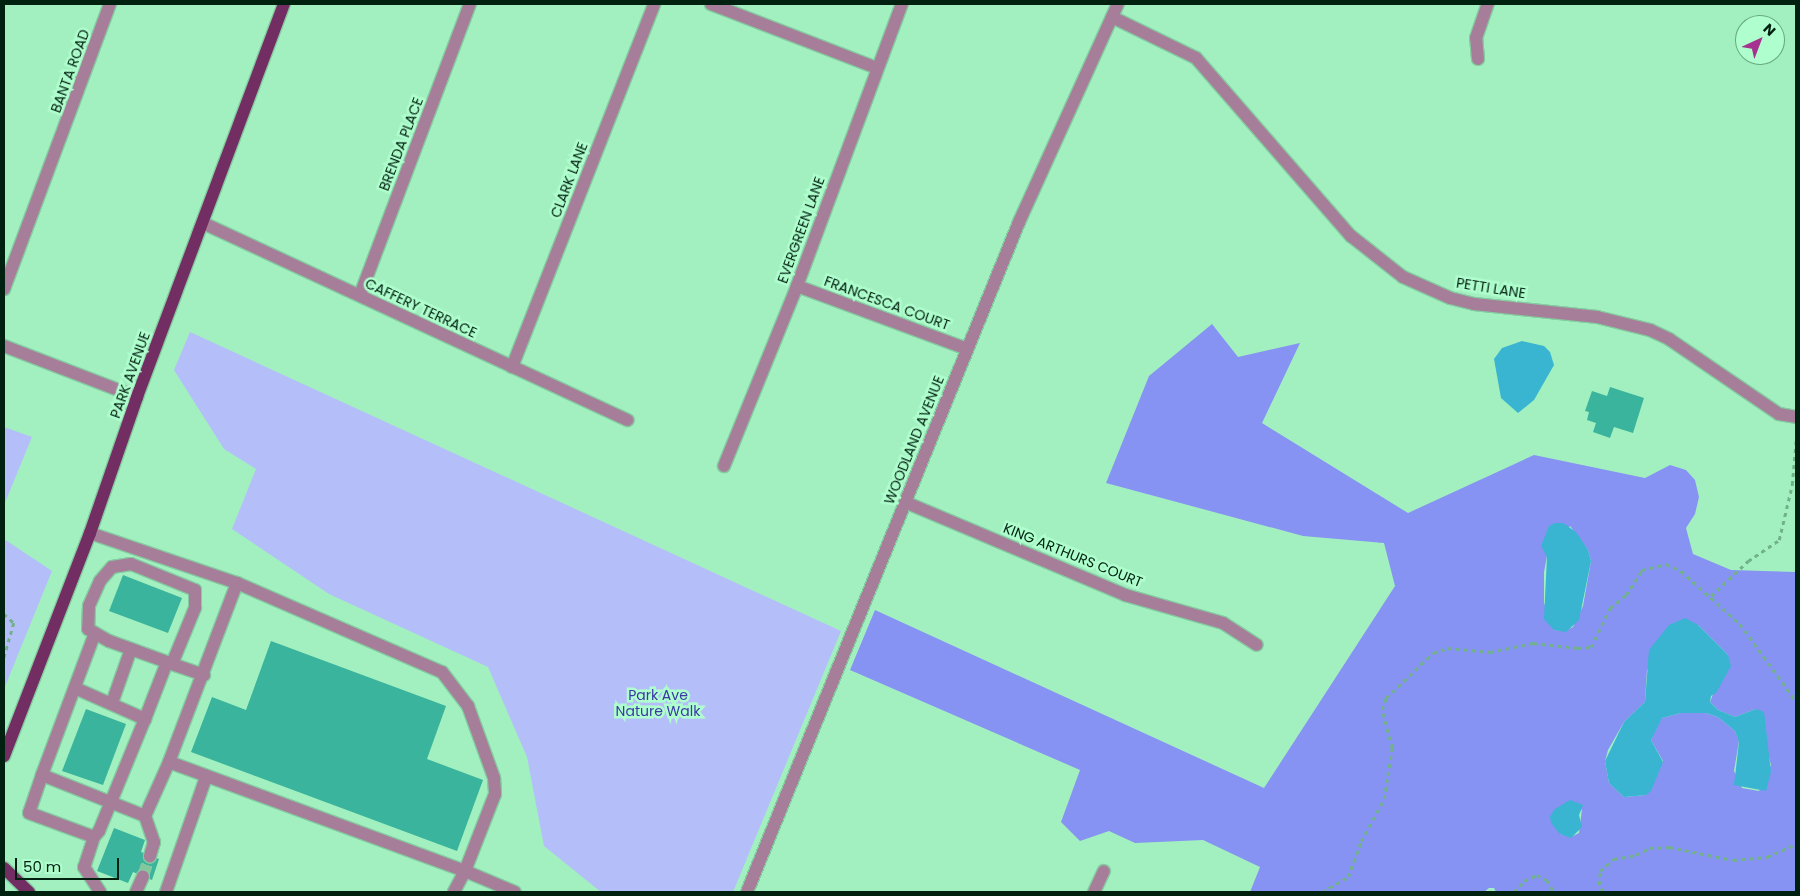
<!DOCTYPE html>
<style>
body{margin:0}
#map{position:relative;width:1800px;height:896px;overflow:hidden;background:#a2f0c0;font-family:Poppins,sans-serif}
div>[style]{position:absolute}
[style*='--x']{left:calc(var(--x)*1px);top:calc(var(--y)*1px);width:calc(var(--w)*1px);rotate:calc(var(--a)*1deg)}
.green>*{inset:0;background:#b4bef9}
.forest>*{inset:0;background:#8793f3}
.water>*{inset:0;background:#39b4d1}
.building>*{inset:0;background:#3ab49c}
.minor-tunnel>*{height:12px;margin-top:-6px;transform-origin:0;background:repeating-linear-gradient(90deg,#82c79d 0 12px,transparent 0 18px)}
.path>*{height:2.5px;margin-top:-1.25px;transform-origin:0;background:repeating-linear-gradient(90deg,#71b18b 0 4px,transparent 0 8px)}
.roads{filter:drop-shadow(1px 0 #85cba0) drop-shadow(-1px 0 #85cba0) drop-shadow(0 1px #85cba0) drop-shadow(0 -1px #85cba0)}
.minor>*{height:12px;margin:-6px;padding:0 6px;transform-origin:6px;border-radius:6px;background:#a67e9a}
.major>*{height:12px;margin:-6px;padding:0 6px;transform-origin:6px;border-radius:6px;background:#722d63}
span{translate:-50% -50%;white-space:nowrap;text-align:center;line-height:1.15;-webkit-text-stroke:5px #affecd;paint-order:stroke}
.street-label{font-size:14px;color:#012110}
.park-label{font-size:14px;color:#3b39a6}
.frame{position:absolute;inset:0;border:5px solid #012110;pointer-events:none}
.north{position:absolute;left:1735px;top:15px;width:50px;height:50px;box-sizing:border-box;background:#affecd;border:1px solid #69a681;border-radius:50%;rotate:43deg;font-size:14px;font-weight:700;line-height:20px;text-align:center;color:#012110}
.north::after{content:'';display:block;margin:auto;width:18px;height:22px;background:#a4328e;clip-path:polygon(50% 0,100% 100%,50% 72%,0 100%)}
.scale{position:absolute;left:15px;top:858px;width:104px;height:22px;box-sizing:border-box;border:2px solid #012110;border-top:0;padding-left:6px;font-size:15px;line-height:18px;white-space:nowrap;color:#012110;-webkit-text-stroke:4px #affecd;paint-order:stroke}
</style>
<div id="map">
<div class="green">
<i style="clip-path:polygon(190px 332px,841px 631px,733px 892px,601px 892px,544px 846px,527px 757px,488px 667px,329px 594px,232px 529px,256px 469px,224px 449px,174px 370px)"></i>
<i style="clip-path:polygon(4px 427px,32px 437px,4px 505px)"></i>
<i style="clip-path:polygon(4px 539px,52px 571px,4px 689px)"></i>
</div>
<div class="forest">
<i style="clip-path:polygon(evenodd,1212px 324px,1238px 357px,1300px 343px,1262px 423px,1408px 513px,1534px 455px,1645px 478px,1670px 465px,1686px 470px,1695px 480px,1699px 497px,1695px 514px,1686px 528px,1693px 554px,1731px 570px,1796px 572px,1796px 892px,1496px 892px,1494px 888px,1489px 888px,1484px 892px,1250px 892px,1260px 867px,1203px 840px,1135px 843px,1109px 831px,1080px 841px,1061px 822px,1080px 770px,850px 670px,875px 610px,1264px 788px,1395px 586px,1384px 543px,1303px 536px,1106px 483px,1149px 376px,1212px 324px,1570px 526px,1588px 550px,1591px 561px,1583px 606px,1573px 627px,1565px 631px,1554px 630px,1544px 603px,1544px 572px,1547px 556px,1570px 526px,1212px 324px,1698px 625px,1728px 655px,1710px 702px,1718px 710px,1735px 717px,1756px 709px,1771px 765px,1759px 791px,1742px 788px,1734px 771px,1739px 741px,1735px 731px,1718px 717px,1706px 713px,1681px 713px,1662px 718px,1657px 725px,1651px 740px,1663px 761px,1646px 795px,1624px 797px,1609px 783px,1605px 761px,1608px 750px,1624px 722px,1645px 702px,1647px 670px,1698px 625px,1212px 324px,1582px 809px,1579px 833px,1571px 837px,1560px 834px,1582px 809px)"></i>
</div>
<div class="water">
<i style="clip-path:polygon(1522px 341px,1544px 346px,1550px 352px,1554px 365px,1534px 400px,1518px 413px,1501px 398px,1494px 359px,1502px 348px)"></i>
<i style="clip-path:polygon(1555px 523px,1563px 523px,1576px 532px,1588px 550px,1591px 561px,1579px 620px,1566px 632px,1554px 630px,1544px 619px,1547px 557px,1541px 546px,1549px 526px)"></i>
<i style="clip-path:polygon(1685px 618px,1698px 625px,1728px 655px,1731px 666px,1716px 693px,1711px 696px,1710px 702px,1718px 710px,1735px 717px,1756px 709px,1764px 712px,1771px 772px,1766px 791px,1734px 785px,1739px 742px,1735px 731px,1718px 717px,1706px 713px,1681px 713px,1662px 718px,1651px 740px,1663px 762px,1651px 791px,1646px 795px,1624px 797px,1609px 783px,1605px 761px,1624px 722px,1645px 702px,1649px 650px,1669px 625px)"></i>
<i style="clip-path:polygon(1570px 800px,1583px 805px,1579px 815px,1582px 827px,1571px 838px,1560px 834px,1551px 823px,1550px 816px,1555px 809px)"></i>
</div>
<div class="building">
<i style="clip-path:polygon(1610px 387px,1644px 398px,1633px 433px,1614px 427px,1610px 438px,1593px 432px,1596px 423px,1587px 420px,1589px 412px,1585px 411px,1592px 391px,1607px 396px)"></i>
<i style="clip-path:polygon(123px 575px,182px 598px,168px 633px,109px 611px)"></i>
<i style="clip-path:polygon(271px 641px,446px 706px,427px 759px,483px 780px,457px 851px,191px 752px,212px 697px,246px 710px)"></i>
<i style="clip-path:polygon(86px 709px,126px 724px,103px 785px,62px 771px)"></i>
<i style="clip-path:polygon(114px 828px,145px 840px,141px 852px,159px 859px,152px 880px,133px 872px,128px 883px,97px 871px)"></i>
</div>
<div class="minor-tunnel">
<i style="--x:143;--y:876;--w:21;--a:-71"></i>
</div>
<div class="path">
<i style="--x:1711;--y:596;--w:51;--a:-43.4"></i>
<i style="--x:1748;--y:561;--w:37;--a:-34"></i>
<i style="--x:1779;--y:540;--w:57;--a:-76.7"></i>
<i style="--x:1792;--y:485;--w:45;--a:-84.9"></i>
<i style="--x:4;--y:614;--w:13;--a:42"></i>
<i style="--x:14;--y:623;--w:37;--a:106"></i>
<i style="--x:1322;--y:892;--w:30;--a:-30"></i>
<i style="--x:1348;--y:877;--w:38;--a:-70"></i>
<i style="--x:1361;--y:841;--w:48;--a:-61.3"></i>
<i style="--x:1384;--y:799;--w:52;--a:-81.1"></i>
<i style="--x:1392;--y:748;--w:39;--a:-105"></i>
<i style="--x:1382;--y:710;--w:13;--a:-72"></i>
<i style="--x:1386;--y:698;--w:65;--a:-43.8"></i>
<i style="--x:1433;--y:653;--w:16;--a:-18"></i>
<i style="--x:1448;--y:648;--w:42;--a:5.4"></i>
<i style="--x:1490;--y:652;--w:44;--a:-11.8"></i>
<i style="--x:1533;--y:643;--w:45;--a:6.3"></i>
<i style="--x:1578;--y:648;--w:13;--a:-4"></i>
<i style="--x:1591;--y:647;--w:43;--a:-64"></i>
<i style="--x:1610;--y:608;--w:21;--a:-39"></i>
<i style="--x:1626;--y:595;--w:30;--a:-57"></i>
<i style="--x:1642;--y:570;--w:25;--a:-14"></i>
<i style="--x:1666;--y:564;--w:17;--a:25"></i>
<i style="--x:1681;--y:571;--w:79;--a:41.9"></i>
<i style="--x:1740;--y:624;--w:95;--a:54"></i>
<i style="--x:1514;--y:892;--w:15;--a:-48"></i>
<i style="--x:1524;--y:881;--w:14;--a:-25"></i>
<i style="--x:1537;--y:875;--w:11;--a:27"></i>
<i style="--x:1547;--y:880;--w:14;--a:60"></i>
<i style="--x:1603;--y:892;--w:8;--a:-120"></i>
<i style="--x:1599;--y:885;--w:14;--a:-86"></i>
<i style="--x:1600;--y:871;--w:18;--a:-41"></i>
<i style="--x:1614;--y:859;--w:22;--a:-10"></i>
<i style="--x:1636;--y:855;--w:16;--a:-27"></i>
<i style="--x:1650;--y:848;--w:19;--a:-3"></i>
<i style="--x:1669;--y:847;--w:65;--a:11.5"></i>
<i style="--x:1733;--y:860;--w:34;--a:-5"></i>
<i style="--x:1767;--y:857;--w:32;--a:-24"></i>
</div>
<div class="roads">
<div class="minor">
<i style="--x:711;--y:4;--w:178;--a:21.1"></i>
<i style="--x:1112;--y:17;--w:93;--a:26"></i>
<i style="--x:1196;--y:58;--w:236;--a:49"></i>
<i style="--x:1351;--y:236;--w:66;--a:38.3"></i>
<i style="--x:1403;--y:277;--w:51;--a:24.1"></i>
<i style="--x:1450;--y:298;--w:25;--a:14"></i>
<i style="--x:1474;--y:304;--w:124;--a:6"></i>
<i style="--x:1597;--y:317;--w:55;--a:13.8"></i>
<i style="--x:1650;--y:330;--w:21;--a:25"></i>
<i style="--x:1669;--y:339;--w:133;--a:34.3"></i>
<i style="--x:1779;--y:414;--w:17;--a:10"></i>
<i style="--x:1478;--y:59;--w:21;--a:-95"></i>
<i style="--x:1476;--y:38;--w:36;--a:-71"></i>
<i style="--x:203;--y:223;--w:468;--a:24.9"></i>
<i style="--x:797;--y:286;--w:181;--a:20.3"></i>
<i style="--x:4;--y:289;--w:304;--a:-69.6"></i>
<i style="--x:360;--y:295;--w:311;--a:-69.3"></i>
<i style="--x:4;--y:346;--w:142;--a:21"></i>
<i style="--x:512;--y:367;--w:390;--a:-68.6"></i>
<i style="--x:724;--y:466;--w:194;--a:-67.9"></i>
<i style="--x:797;--y:286;--w:301;--a:-69.6"></i>
<i style="--x:905;--y:502;--w:239;--a:22.9"></i>
<i style="--x:1125;--y:595;--w:102;--a:15.9"></i>
<i style="--x:1223;--y:623;--w:40;--a:32.9"></i>
<i style="--x:90;--y:533;--w:155;--a:18.8"></i>
<i style="--x:237;--y:583;--w:191;--a:110.8"></i>
<i style="--x:169;--y:762;--w:315;--a:20.2"></i>
<i style="--x:465;--y:871;--w:24;--a:118"></i>
<i style="--x:237;--y:583;--w:223;--a:23.5"></i>
<i style="--x:442;--y:672;--w:43;--a:52.6"></i>
<i style="--x:468;--y:706;--w:77;--a:70.1"></i>
<i style="--x:494;--y:778;--w:16;--a:86"></i>
<i style="--x:495;--y:794;--w:83;--a:111.3"></i>
<i style="--x:465;--y:871;--w:54;--a:22.8"></i>
<i style="--x:95;--y:633;--w:152;--a:110.5"></i>
<i style="--x:42;--y:775;--w:111;--a:21.7"></i>
<i style="--x:145;--y:816;--w:59;--a:-66"></i>
<i style="--x:172;--y:664;--w:61;--a:-67.7"></i>
<i style="--x:195;--y:608;--w:18;--a:-90"></i>
<i style="--x:195;--y:590;--w:69;--a:-157.9"></i>
<i style="--x:131;--y:564;--w:19;--a:171"></i>
<i style="--x:112;--y:567;--w:18;--a:131"></i>
<i style="--x:100;--y:581;--w:27;--a:114"></i>
<i style="--x:89;--y:606;--w:23;--a:92"></i>
<i style="--x:88;--y:629;--w:24;--a:30"></i>
<i style="--x:109;--y:641;--w:62;--a:19.9"></i>
<i style="--x:167;--y:662;--w:5;--a:22"></i>
<i style="--x:172;--y:664;--w:34;--a:19"></i>
<i style="--x:75;--y:688;--w:77;--a:23.9"></i>
<i style="--x:145;--y:719;--w:61;--a:-68.9"></i>
<i style="--x:112;--y:703;--w:57;--a:-70.6"></i>
<i style="--x:42;--y:775;--w:40;--a:108.9"></i>
<i style="--x:29;--y:813;--w:69;--a:20.3"></i>
<i style="--x:94;--y:837;--w:8;--a:-50"></i>
<i style="--x:99;--y:831;--w:121;--a:-67.7"></i>
<i style="--x:145;--y:816;--w:28;--a:71"></i>
<i style="--x:154;--y:842;--w:15;--a:106"></i>
<i style="--x:94;--y:837;--w:32;--a:108"></i>
<i style="--x:84;--y:867;--w:30;--a:57"></i>
<i style="--x:136;--y:892;--w:17;--a:-66"></i>
<i style="--x:166;--y:892;--w:122;--a:-70.8"></i>
<i style="--x:747;--y:892;--w:723;--a:-67.9"></i>
<i style="--x:1019;--y:222;--w:239;--a:-65.6"></i>
<i style="--x:1094;--y:892;--w:23;--a:-65"></i>
</div>
<div class="major">
<i style="--x:4;--y:756;--w:239;--a:-68.9"></i>
<i style="--x:90;--y:533;--w:144;--a:-70.9"></i>
<i style="--x:137;--y:397;--w:420;--a:-69.5"></i>
<i style="--x:4;--y:868;--w:35;--a:44"></i>
</div>
</div>
<div class="street-label">
<span style="left:70px;top:71px;rotate:-70deg">BANTA ROAD</span>
<span style="left:401px;top:144px;rotate:-69deg">BRENDA PLACE</span>
<span style="left:569px;top:180px;rotate:-69deg">CLARK LANE</span>
<span style="left:801px;top:230px;rotate:-70deg">EVERGREEN LANE</span>
<span style="left:1491px;top:288px;rotate:9deg">PETTI LANE</span>
<span style="left:887px;top:303px;rotate:20deg">FRANCESCA COURT</span>
<span style="left:421px;top:308px;rotate:25deg">CAFFERY TERRACE</span>
<span style="left:130px;top:375px;rotate:-70deg">PARK AVENUE</span>
<span style="left:914px;top:440px;rotate:-68deg">WOODLAND AVENUE</span>
<span style="left:1073px;top:555px;rotate:22deg">KING ARTHURS COURT</span>
</div>
<div class="park-label">
<span style="left:658px;top:703px">Park Ave<br>Nature Walk</span>
</div>
<div class="frame"></div>
<div class="north">N</div>
<div class="scale">50 m</div>
</div>
